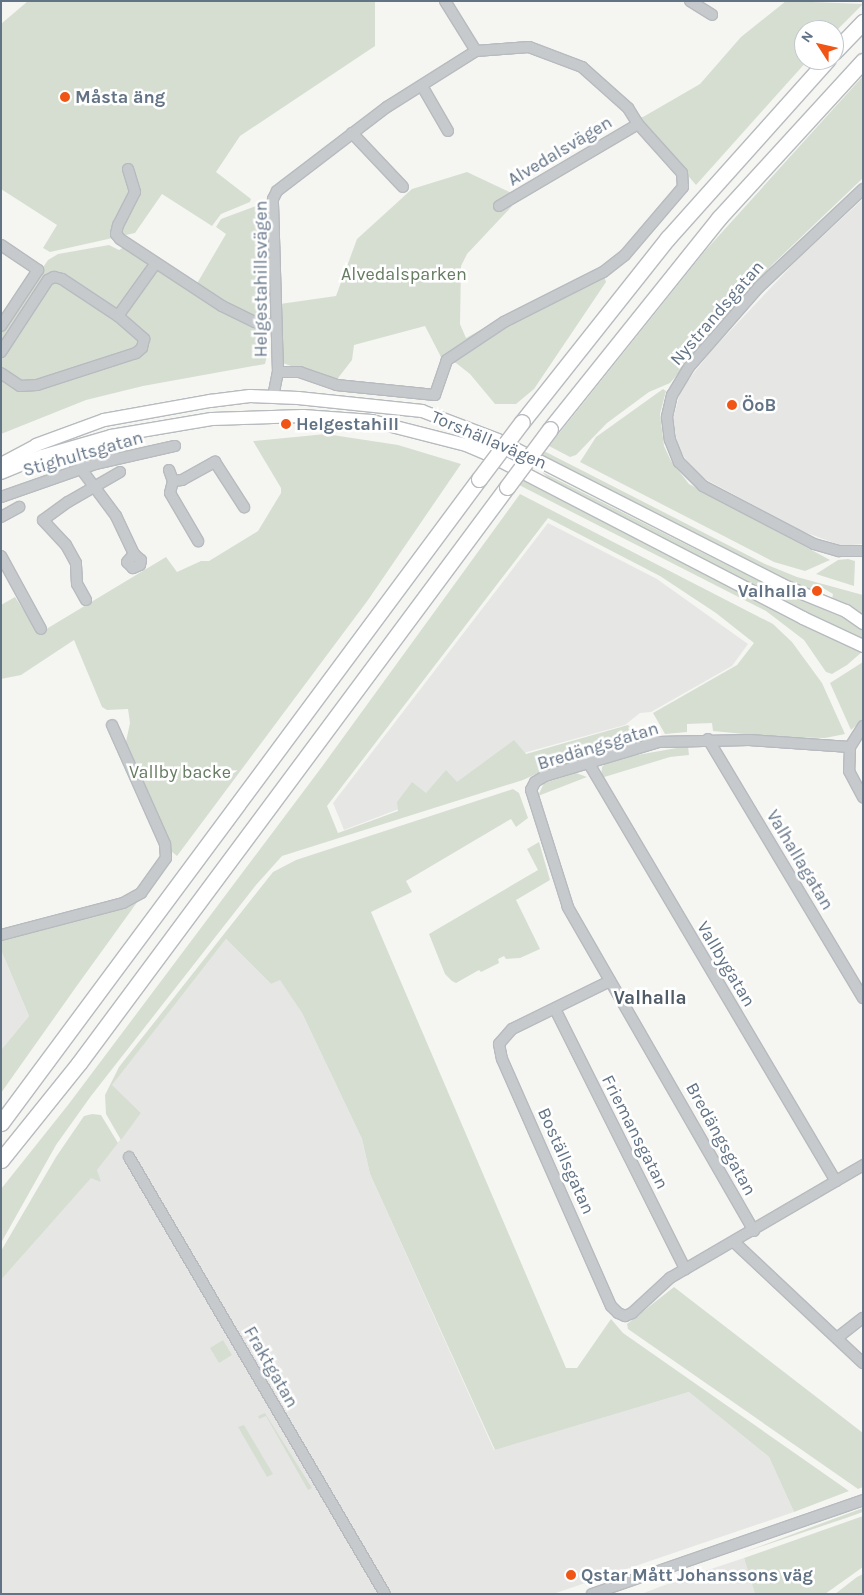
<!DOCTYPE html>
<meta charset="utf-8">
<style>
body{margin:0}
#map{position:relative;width:864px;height:1595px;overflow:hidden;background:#f5f6f1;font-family:Karla,sans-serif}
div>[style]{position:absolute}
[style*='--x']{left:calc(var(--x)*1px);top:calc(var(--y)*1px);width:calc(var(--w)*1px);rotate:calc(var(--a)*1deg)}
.built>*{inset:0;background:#e6e7e5}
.green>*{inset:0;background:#d6ded2}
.roads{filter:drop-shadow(1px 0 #b7bbbf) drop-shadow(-1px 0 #b7bbbf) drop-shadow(0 1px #b7bbbf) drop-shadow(0 -1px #b7bbbf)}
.minor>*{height:10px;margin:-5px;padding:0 5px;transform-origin:5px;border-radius:5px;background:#c7cacd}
.major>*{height:12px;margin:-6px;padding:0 6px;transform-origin:6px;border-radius:6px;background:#fff}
.highway>*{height:15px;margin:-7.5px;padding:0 7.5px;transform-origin:7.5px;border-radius:7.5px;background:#fff}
.bridges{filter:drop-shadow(1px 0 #b9bbbe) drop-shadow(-1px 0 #b9bbbe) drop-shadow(0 1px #b9bbbe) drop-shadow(0 -1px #b9bbbe)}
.highway-bridge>*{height:15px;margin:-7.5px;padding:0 7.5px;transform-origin:7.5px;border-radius:7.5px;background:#fff}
.dots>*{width:14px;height:14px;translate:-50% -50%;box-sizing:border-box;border:2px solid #fff;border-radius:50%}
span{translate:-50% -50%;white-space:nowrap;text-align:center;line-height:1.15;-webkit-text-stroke:5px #fff;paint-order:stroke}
.poi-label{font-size:18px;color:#627385;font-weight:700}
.left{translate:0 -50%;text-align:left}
.right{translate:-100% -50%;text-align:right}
.street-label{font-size:18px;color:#627385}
.park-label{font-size:18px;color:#657c61}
.neighbourhood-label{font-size:19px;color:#505d69;font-weight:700}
.frame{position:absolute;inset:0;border:2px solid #627385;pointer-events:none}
.north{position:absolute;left:794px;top:20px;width:50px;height:50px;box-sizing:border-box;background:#fff;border:1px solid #c0c7ce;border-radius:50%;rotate:305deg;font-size:14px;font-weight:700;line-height:20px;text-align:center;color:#627385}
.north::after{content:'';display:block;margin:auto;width:18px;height:22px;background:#f15516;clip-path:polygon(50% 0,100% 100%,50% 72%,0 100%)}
</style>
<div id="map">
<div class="built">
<i style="clip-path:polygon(863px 199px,863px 544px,842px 546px,799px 530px,696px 474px,678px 448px,673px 419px,681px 389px,712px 350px,797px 260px)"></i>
<i style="clip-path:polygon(548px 523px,657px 579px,748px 644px,732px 666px,651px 712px,640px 713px,625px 725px,527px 752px,417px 802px,344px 830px,333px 803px)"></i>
<i style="clip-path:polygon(226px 939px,271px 984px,280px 979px,302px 1013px,362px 1139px,370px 1174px,494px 1450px,689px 1392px,769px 1457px,794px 1512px,553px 1594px,1px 1594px,1px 1280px,91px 1177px,141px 1113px,111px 1085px)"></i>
<i style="clip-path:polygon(1px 950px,29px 1016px,1px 1050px)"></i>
<i style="clip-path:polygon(744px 1558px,755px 1594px,641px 1594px,678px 1580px)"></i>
</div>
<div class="green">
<i style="clip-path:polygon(28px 1px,375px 1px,375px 46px,240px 136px,216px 172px,251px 199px,250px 202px,221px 214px,212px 226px,162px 194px,135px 233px,50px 252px,43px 248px,57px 225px,1px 189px,1px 24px)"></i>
<i style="clip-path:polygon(786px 1px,863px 4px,834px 33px,834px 30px,804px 30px,804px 60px,808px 60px,696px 185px,638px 117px,643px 117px,700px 84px,741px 37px)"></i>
<i style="clip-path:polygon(863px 76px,863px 178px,772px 265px,670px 383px,649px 392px,607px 423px,576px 455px,570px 457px,549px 446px,705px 251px)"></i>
<i style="clip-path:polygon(467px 172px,514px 194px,512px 206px,467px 254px,461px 266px,460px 324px,466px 338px,537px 299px,541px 303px,603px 272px,606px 282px,534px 389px,516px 404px,495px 404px,470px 374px,456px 363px,442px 359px,425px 326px,354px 345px,352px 360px,335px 382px,280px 362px,280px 304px,336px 296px,357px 239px,412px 189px)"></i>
<i style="clip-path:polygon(256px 206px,263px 211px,268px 351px,265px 364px,143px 386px,86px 400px,1px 434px,1px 330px,48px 260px,58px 254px,109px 245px,119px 250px,124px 247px,192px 292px,226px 234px,216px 227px,221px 219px)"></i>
<i style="clip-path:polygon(663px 389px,666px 391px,660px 414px,664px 446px,671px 461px,689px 484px,830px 560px,805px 571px,774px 562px,580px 462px,596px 437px)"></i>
<i style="clip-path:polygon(326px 434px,398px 445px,461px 464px,368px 600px,177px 856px,171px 851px,125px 746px,130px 723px,128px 709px,107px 710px,102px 707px,74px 640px,21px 675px,1px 679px,1px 605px,15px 597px,34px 626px,43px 631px,166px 557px,177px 572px,201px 561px,209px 561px,258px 531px,281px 493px,281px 488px,253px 441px)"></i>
<i style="clip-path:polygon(544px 451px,765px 564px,797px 577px,863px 595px,863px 617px,855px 609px,832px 599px,833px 594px,823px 588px,813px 584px,811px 590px,784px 579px,542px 455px)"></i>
<i style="clip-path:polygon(542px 472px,773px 588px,851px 621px,863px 629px,863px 641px,549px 479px)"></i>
<i style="clip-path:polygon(522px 480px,557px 498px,863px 651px,847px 665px,832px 674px,826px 672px,804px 640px,766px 611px,519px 485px)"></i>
<i style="clip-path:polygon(520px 494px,773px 624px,792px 642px,822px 683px,845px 734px,825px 738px,773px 737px,713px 731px,712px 723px,687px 724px,687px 732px,665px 734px,653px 713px,737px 665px,754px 643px,716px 613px,660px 576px,548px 518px,327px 806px,338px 833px,398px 811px,397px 802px,412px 782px,426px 793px,446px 770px,457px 782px,514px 740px,526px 754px,628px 725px,641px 738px,553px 766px,523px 780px,282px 856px,256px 885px,91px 1096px,56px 1145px,1px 1243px,1px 1189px,68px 1105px,321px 768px)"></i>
<i style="clip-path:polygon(848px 559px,855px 561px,854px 586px,816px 574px,838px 560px)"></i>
<i style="clip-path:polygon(863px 662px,863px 719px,851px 730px,830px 683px)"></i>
<i style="clip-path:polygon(688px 746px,689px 755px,670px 757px,601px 778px,602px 767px,609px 760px)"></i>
<i style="clip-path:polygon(576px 773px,587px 777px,538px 796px,544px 783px)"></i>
<i style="clip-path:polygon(513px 789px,519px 793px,528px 818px,516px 827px,511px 819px,406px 881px,412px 892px,371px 912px,566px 1368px,577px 1368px,611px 1319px,623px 1333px,849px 1491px,794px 1512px,769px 1457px,689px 1392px,495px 1450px,370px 1174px,362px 1139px,302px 1013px,280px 980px,271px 984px,226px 939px,112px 1085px,141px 1113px,121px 1140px,106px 1114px,105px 1095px,119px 1067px,273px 872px,296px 860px)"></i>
<i style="clip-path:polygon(539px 842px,550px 880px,516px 900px,540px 949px,520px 958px,506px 959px,504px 956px,498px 959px,499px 963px,481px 972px,479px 970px,456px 983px,452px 981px,445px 974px,429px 934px,538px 870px,527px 849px)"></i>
<i style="clip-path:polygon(138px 901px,76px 987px,1px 1093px,1px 1050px,29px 1016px,1px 950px,1px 940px,122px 908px)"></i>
<i style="clip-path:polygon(92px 1114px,101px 1115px,118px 1143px,97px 1170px,101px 1182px,91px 1178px,1px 1280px,1px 1251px,56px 1157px,84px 1116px)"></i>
<i style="clip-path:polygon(674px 1287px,863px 1433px,863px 1487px,858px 1489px,628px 1329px,627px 1324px)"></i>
<i style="clip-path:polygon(223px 1340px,232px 1355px,219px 1363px,210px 1348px)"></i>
<i style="clip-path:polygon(265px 1413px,312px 1488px,308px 1490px,266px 1416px,259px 1419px,258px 1416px)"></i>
<i style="clip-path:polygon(244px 1425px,273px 1474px,267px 1477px,238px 1427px)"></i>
<i style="clip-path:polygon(863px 1508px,863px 1512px,846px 1518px,739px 1554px)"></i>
<i style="clip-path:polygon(863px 1516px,863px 1567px,825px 1594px,755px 1594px,744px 1558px)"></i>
<i style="clip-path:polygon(863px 1574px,863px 1594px,835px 1594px,857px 1577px)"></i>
</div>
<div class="roads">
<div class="minor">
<i style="--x:445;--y:1;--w:59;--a:58.2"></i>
<i style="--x:690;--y:1;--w:26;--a:32"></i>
<i style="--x:422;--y:86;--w:52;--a:60"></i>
<i style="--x:352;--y:133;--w:74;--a:46.6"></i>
<i style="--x:128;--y:169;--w:24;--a:73"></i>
<i style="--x:135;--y:192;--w:37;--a:117"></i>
<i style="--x:118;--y:225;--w:9;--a:103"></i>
<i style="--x:116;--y:234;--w:6;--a:51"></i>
<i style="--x:120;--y:239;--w:122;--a:33.3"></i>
<i style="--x:222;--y:306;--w:37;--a:26"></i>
<i style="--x:255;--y:322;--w:21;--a:8"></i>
<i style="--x:863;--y:189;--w:143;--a:136.7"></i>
<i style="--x:759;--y:287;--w:106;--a:131.2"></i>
<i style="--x:689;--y:367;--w:33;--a:121"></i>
<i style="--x:672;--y:395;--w:23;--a:103"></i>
<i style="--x:667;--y:417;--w:23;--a:83"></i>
<i style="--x:670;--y:440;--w:24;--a:68"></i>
<i style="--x:679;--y:462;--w:34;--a:45"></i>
<i style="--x:703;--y:486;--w:125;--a:27.6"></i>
<i style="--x:814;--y:544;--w:26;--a:16"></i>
<i style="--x:839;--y:551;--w:24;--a:0"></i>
<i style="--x:499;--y:206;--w:161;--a:-30.5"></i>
<i style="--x:1;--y:245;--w:45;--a:34"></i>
<i style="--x:38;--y:270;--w:67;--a:123.5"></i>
<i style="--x:118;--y:316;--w:65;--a:-54.4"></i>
<i style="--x:1;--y:352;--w:86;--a:-56.9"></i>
<i style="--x:48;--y:280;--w:7;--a:-27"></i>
<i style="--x:54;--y:277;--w:8;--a:14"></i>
<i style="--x:62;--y:279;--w:67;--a:33.5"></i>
<i style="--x:118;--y:316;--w:35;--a:41"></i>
<i style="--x:144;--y:339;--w:9;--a:103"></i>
<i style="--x:142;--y:348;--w:8;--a:140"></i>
<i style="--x:136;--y:353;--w:104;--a:162.1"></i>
<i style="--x:37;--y:385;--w:17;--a:177"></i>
<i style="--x:20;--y:386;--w:23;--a:-146"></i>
<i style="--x:273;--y:397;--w:25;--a:-79"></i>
<i style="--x:278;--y:372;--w:173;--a:-91.7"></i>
<i style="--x:273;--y:199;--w:9;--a:-63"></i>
<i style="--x:277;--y:191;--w:138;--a:-37.4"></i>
<i style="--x:387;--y:107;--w:105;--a:-32.2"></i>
<i style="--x:476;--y:51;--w:53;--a:-4.3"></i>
<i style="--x:529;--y:47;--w:57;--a:20.7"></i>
<i style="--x:582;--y:67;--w:62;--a:41.7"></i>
<i style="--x:628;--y:108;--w:19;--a:58"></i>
<i style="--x:638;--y:124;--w:66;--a:48.1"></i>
<i style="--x:682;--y:173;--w:14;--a:86"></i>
<i style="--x:683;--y:187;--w:89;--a:130.5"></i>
<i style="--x:625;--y:255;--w:28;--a:142"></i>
<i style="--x:603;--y:272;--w:111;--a:153.2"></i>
<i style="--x:504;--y:322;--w:69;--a:146.3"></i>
<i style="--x:447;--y:360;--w:37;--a:109"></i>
<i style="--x:435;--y:395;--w:99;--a:-174.2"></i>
<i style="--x:337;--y:385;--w:39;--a:-161"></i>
<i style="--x:300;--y:372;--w:22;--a:180"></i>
<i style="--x:169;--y:470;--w:12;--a:70"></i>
<i style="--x:84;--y:473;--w:54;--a:53.3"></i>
<i style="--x:116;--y:516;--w:42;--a:64.7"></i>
<i style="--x:134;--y:554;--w:9;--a:41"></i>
<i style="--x:141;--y:560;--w:5;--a:101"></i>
<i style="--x:140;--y:565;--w:8;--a:157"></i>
<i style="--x:133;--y:568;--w:8;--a:-135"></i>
<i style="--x:127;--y:562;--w:11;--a:-49"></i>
<i style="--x:173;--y:481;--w:9;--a:-6"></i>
<i style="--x:182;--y:480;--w:38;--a:-29"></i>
<i style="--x:215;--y:462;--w:54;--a:57.2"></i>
<i style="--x:173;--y:481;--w:12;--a:104"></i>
<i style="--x:170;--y:493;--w:56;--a:59.7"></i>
<i style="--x:1;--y:497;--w:100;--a:-19.3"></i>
<i style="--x:95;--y:464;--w:82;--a:-12.7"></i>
<i style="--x:1;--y:517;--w:21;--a:-29"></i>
<i style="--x:1;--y:556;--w:83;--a:61.3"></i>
<i style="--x:86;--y:600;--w:18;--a:-119"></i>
<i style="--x:77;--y:584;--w:21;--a:-93"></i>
<i style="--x:76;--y:563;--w:21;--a:-119"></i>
<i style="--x:66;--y:545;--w:34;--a:-133"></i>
<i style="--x:43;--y:520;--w:31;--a:-36"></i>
<i style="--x:68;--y:502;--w:60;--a:-30"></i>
<i style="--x:708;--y:739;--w:302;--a:59.1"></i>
<i style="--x:850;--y:747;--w:24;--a:92"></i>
<i style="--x:849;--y:771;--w:30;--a:62"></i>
<i style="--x:588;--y:762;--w:487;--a:59.4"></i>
<i style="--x:1;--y:935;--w:126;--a:-14.7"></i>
<i style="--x:123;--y:903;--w:21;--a:-29"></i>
<i style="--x:141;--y:893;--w:43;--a:-54.5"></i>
<i style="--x:166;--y:858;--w:14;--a:-94"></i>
<i style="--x:165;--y:844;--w:130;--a:-114"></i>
<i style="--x:610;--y:981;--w:109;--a:153.9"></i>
<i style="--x:512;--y:1029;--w:20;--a:131"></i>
<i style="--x:499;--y:1044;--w:15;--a:79"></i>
<i style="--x:502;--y:1059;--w:270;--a:66.2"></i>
<i style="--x:611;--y:1306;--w:10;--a:45"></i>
<i style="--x:618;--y:1313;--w:8;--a:23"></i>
<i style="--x:625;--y:1316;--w:8;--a:-23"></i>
<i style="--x:632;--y:1313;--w:52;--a:-42.6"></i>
<i style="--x:670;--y:1278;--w:224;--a:-30.3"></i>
<i style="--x:555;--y:1009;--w:291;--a:63.4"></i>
<i style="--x:129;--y:1157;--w:506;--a:59.64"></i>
<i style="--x:754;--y:1231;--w:374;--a:-119.9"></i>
<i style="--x:568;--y:907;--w:123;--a:-107.5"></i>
<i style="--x:531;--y:790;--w:9;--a:-63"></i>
<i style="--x:535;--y:782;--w:12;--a:-31"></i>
<i style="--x:545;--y:776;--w:118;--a:-16.7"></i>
<i style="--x:658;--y:742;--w:91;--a:-1.3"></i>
<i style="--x:749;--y:740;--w:101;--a:4"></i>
<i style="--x:850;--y:747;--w:25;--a:-58"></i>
<i style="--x:734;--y:1242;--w:177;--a:43.2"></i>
<i style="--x:837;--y:1338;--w:33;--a:-38"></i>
<i style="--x:592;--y:1594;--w:287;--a:-19.1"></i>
</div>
<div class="major">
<i style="--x:1;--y:464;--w:40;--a:-28"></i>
<i style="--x:36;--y:445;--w:72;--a:-20.2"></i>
<i style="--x:104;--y:420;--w:108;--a:-10.2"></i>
<i style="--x:210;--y:401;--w:40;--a:-7.1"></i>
<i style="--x:250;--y:396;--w:48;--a:2.4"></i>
<i style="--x:298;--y:398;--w:125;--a:6"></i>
<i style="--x:422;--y:411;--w:81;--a:20.9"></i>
<i style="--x:498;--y:440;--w:319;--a:27"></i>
<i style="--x:782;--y:585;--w:69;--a:22.1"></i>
<i style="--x:846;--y:611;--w:21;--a:35"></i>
<i style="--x:1;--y:473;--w:44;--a:-22.5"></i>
<i style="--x:42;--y:456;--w:72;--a:-16.2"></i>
<i style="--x:111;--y:436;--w:102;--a:-9.6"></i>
<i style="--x:212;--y:419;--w:91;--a:-1.9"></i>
<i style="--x:303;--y:416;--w:69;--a:4.1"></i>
<i style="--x:372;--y:421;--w:97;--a:14.3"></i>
<i style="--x:466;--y:445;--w:23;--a:23"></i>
<i style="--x:487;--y:454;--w:356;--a:27.4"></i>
<i style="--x:803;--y:618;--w:66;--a:25"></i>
</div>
<div class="highway">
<i style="--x:834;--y:52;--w:42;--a:-46"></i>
<i style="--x:522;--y:422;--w:235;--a:-51.6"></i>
<i style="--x:668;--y:238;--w:239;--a:-48.2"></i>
<i style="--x:550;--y:429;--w:270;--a:-51.3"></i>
<i style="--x:719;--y:218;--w:213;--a:-47.5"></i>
<i style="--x:1;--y:1123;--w:802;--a:-53.42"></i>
<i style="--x:1;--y:1160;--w:124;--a:-51.2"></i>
<i style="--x:79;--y:1063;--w:718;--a:-53.39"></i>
</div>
</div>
<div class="bridges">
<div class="highway-bridge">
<i style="--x:479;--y:479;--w:71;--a:-53"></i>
<i style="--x:507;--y:487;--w:72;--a:-53.4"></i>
</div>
</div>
<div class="dots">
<i style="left:65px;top:97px;background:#f15516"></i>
<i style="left:732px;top:405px;background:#f15516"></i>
<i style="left:286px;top:424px;background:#f15516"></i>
<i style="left:817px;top:591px;background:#f15516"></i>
<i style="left:571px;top:1575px;background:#f15516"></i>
</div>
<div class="poi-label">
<span class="left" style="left:75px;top:97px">Måsta äng</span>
<span class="left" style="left:742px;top:405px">ÖoB</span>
<span class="left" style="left:296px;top:424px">Helgestahill</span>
<span class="right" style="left:807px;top:591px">Valhalla</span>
<span class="left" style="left:581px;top:1575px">Qstar Mått Johanssons väg</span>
</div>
<div class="street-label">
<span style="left:560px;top:151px;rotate:-31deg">Alvedalsvägen</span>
<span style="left:261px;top:279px;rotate:-90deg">Helgestahillsvägen</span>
<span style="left:717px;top:313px;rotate:-49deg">Nystrandsgatan</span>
<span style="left:489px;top:440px;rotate:23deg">Torshällavägen</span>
<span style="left:83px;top:454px;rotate:-16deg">Stighultsgatan</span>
<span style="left:598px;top:746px;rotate:-17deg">Bredängsgatan</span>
<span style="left:800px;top:860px;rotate:59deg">Valhallagatan</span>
<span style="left:726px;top:964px;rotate:59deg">Vallbygatan</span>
<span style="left:635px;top:1132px;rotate:63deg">Friemansgatan</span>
<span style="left:721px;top:1139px;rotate:61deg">Bredängsgatan</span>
<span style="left:566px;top:1161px;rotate:66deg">Boställsgatan</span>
<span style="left:271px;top:1367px;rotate:60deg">Fraktgatan</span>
</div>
<div class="park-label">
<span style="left:404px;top:274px">Alvedalsparken</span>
<span style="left:180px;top:772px">Vallby backe</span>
</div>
<div class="neighbourhood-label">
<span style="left:650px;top:999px">Valhalla</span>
</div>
<div class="frame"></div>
<div class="north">N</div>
</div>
